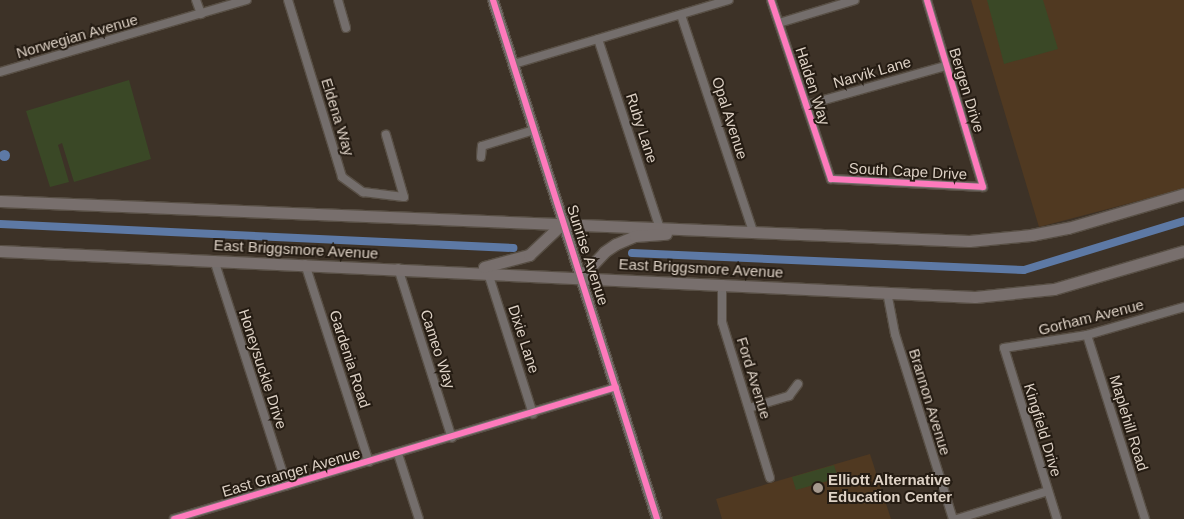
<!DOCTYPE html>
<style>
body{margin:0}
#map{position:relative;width:1184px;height:519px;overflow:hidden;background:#3d3227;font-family:Helvetica,sans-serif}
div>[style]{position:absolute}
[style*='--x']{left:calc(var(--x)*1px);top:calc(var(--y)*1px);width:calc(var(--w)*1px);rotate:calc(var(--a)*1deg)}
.built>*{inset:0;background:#503921}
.green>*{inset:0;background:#3a4826}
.water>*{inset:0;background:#5d79a5}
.round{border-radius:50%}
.canal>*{height:8px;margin:-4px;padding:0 4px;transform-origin:4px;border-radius:4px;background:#5d79a5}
.roads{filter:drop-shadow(1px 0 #584f45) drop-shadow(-1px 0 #584f45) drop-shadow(0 1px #584f45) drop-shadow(0 -1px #584f45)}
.minor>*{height:8px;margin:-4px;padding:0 4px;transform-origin:4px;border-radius:4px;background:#746e6c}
.tertiary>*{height:10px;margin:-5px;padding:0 5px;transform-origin:5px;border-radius:5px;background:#746e6c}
.secondary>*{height:11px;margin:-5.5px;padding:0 5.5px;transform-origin:5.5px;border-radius:5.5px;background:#786f6d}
.cycleway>*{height:6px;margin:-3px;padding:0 3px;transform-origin:3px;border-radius:3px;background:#fd7abc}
.dots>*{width:14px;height:14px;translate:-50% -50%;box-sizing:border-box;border:2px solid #251c13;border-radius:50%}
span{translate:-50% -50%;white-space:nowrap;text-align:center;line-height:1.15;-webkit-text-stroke:4px #251c13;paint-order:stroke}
.street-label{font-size:15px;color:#ddd1c5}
.poi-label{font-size:15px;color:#ddd1c5;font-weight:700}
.left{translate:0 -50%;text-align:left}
</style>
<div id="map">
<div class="built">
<i style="clip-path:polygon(971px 0,1184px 0,1184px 189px,1039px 227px)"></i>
<i style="clip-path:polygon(870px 454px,891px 519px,722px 519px,716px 499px)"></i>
</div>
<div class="green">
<i style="clip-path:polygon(987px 0,1043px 0,1058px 49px,1004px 64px)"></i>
<i style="clip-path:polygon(129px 80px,151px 159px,74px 182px,62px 143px,58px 145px,69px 182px,50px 187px,26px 111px)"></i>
<i style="clip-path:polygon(834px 465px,838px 478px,796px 490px,792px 477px)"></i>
</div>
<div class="water">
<i class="round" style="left:-1.5px;top:149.5px;width:11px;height:11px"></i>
</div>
<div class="canal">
<i style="--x:0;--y:224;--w:514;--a:2.68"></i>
<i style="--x:632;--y:253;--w:392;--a:2.5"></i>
<i style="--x:1024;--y:270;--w:167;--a:-17"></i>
</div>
<div class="roads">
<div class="minor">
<i style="--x:196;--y:0;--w:15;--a:70"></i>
<i style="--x:288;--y:0;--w:185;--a:73"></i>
<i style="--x:342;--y:177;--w:26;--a:36"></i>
<i style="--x:363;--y:192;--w:41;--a:7"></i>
<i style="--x:404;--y:197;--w:65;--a:-106.2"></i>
<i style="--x:338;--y:0;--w:29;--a:74"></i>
<i style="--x:771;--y:0;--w:189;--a:71.5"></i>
<i style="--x:831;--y:179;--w:152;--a:3"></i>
<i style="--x:983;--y:187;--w:195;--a:-106.7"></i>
<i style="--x:681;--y:15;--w:228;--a:71.6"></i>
<i style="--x:779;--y:23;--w:79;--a:-16.8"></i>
<i style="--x:598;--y:39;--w:197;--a:71.9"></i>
<i style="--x:514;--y:64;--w:224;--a:-16.6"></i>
<i style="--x:0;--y:72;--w:257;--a:-16.3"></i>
<i style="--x:806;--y:105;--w:145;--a:-15.6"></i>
<i style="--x:481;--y:157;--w:11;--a:-85"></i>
<i style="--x:482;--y:146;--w:54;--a:-17.1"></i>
<i style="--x:214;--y:260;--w:237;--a:72.1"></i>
<i style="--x:305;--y:264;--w:208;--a:72.1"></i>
<i style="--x:398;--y:268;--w:178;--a:72.4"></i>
<i style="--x:488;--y:273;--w:148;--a:72.3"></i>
<i style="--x:722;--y:284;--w:38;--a:90"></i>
<i style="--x:722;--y:322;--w:163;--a:72.9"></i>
<i style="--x:887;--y:292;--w:43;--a:79.2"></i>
<i style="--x:895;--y:334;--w:194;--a:72.6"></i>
<i style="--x:1087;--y:335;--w:193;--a:72.5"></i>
<i style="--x:749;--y:408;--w:42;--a:-16.7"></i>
<i style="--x:789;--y:396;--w:15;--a:-53"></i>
<i style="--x:398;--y:454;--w:68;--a:72.1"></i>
<i style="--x:174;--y:519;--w:461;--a:-16.6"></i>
<i style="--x:957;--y:519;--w:95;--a:-17.1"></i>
<i style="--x:1057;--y:519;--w:179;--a:-107.2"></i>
<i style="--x:1004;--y:348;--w:84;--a:-8.9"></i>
<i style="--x:1087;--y:335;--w:101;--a:-16.1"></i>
</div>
<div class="tertiary">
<i style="--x:493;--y:0;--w:544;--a:72.46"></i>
</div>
<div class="secondary">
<i style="--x:0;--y:201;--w:970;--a:2.36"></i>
<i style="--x:969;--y:241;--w:62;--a:-5.5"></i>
<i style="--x:1031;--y:235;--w:38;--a:-11"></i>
<i style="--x:1068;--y:228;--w:121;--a:-16.3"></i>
<i style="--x:0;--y:251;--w:976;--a:2.7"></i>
<i style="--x:975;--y:297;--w:79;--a:-5.8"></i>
<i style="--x:1054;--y:289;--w:135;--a:-16.3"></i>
<i style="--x:484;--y:267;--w:47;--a:-14.9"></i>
<i style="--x:529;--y:255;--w:48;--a:-43.3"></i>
<i style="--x:581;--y:277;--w:34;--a:-47"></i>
<i style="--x:604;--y:252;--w:14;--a:-34"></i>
<i style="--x:616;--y:244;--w:21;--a:-23"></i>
<i style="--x:635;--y:236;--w:31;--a:-4"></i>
</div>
</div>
<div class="cycleway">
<i style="--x:493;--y:0;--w:544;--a:72.46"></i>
<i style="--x:771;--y:0;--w:189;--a:71.5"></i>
<i style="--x:831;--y:179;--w:152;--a:3"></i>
<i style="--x:983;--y:187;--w:195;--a:-106.7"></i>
<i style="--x:174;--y:519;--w:461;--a:-16.6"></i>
</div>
<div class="dots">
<i style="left:818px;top:488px;background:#a5998e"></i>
</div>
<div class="street-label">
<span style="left:77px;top:36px;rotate:-16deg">Norwegian Avenue</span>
<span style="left:872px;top:72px;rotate:-16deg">Narvik Lane</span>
<span style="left:813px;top:86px;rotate:72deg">Halden Way</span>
<span style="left:967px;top:90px;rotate:73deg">Bergen Drive</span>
<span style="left:338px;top:117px;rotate:73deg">Eldena Way</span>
<span style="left:730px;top:118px;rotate:72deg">Opal Avenue</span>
<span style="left:642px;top:128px;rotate:72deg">Ruby Lane</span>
<span style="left:908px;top:171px;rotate:3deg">South Cape Drive</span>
<span style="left:296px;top:249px;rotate:3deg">East Briggsmore Avenue</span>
<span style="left:588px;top:255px;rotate:72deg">Sunrise Avenue</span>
<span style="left:701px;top:268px;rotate:3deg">East Briggsmore Avenue</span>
<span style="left:1091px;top:317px;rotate:-14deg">Gorham Avenue</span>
<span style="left:524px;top:339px;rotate:72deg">Dixie Lane</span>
<span style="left:438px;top:349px;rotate:72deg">Cameo Way</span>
<span style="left:350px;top:359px;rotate:72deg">Gardenia Road</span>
<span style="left:263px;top:369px;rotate:72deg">Honeysuckle Drive</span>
<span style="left:754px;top:378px;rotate:73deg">Ford Avenue</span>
<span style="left:930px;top:402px;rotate:73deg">Brannon Avenue</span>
<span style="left:1129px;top:423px;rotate:73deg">Maplehill Road</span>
<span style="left:1043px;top:430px;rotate:73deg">Kingfield Drive</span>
<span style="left:291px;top:472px;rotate:-16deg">East Granger Avenue</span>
</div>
<div class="poi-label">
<span class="left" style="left:828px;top:488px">Elliott Alternative<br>Education Center</span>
</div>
</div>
